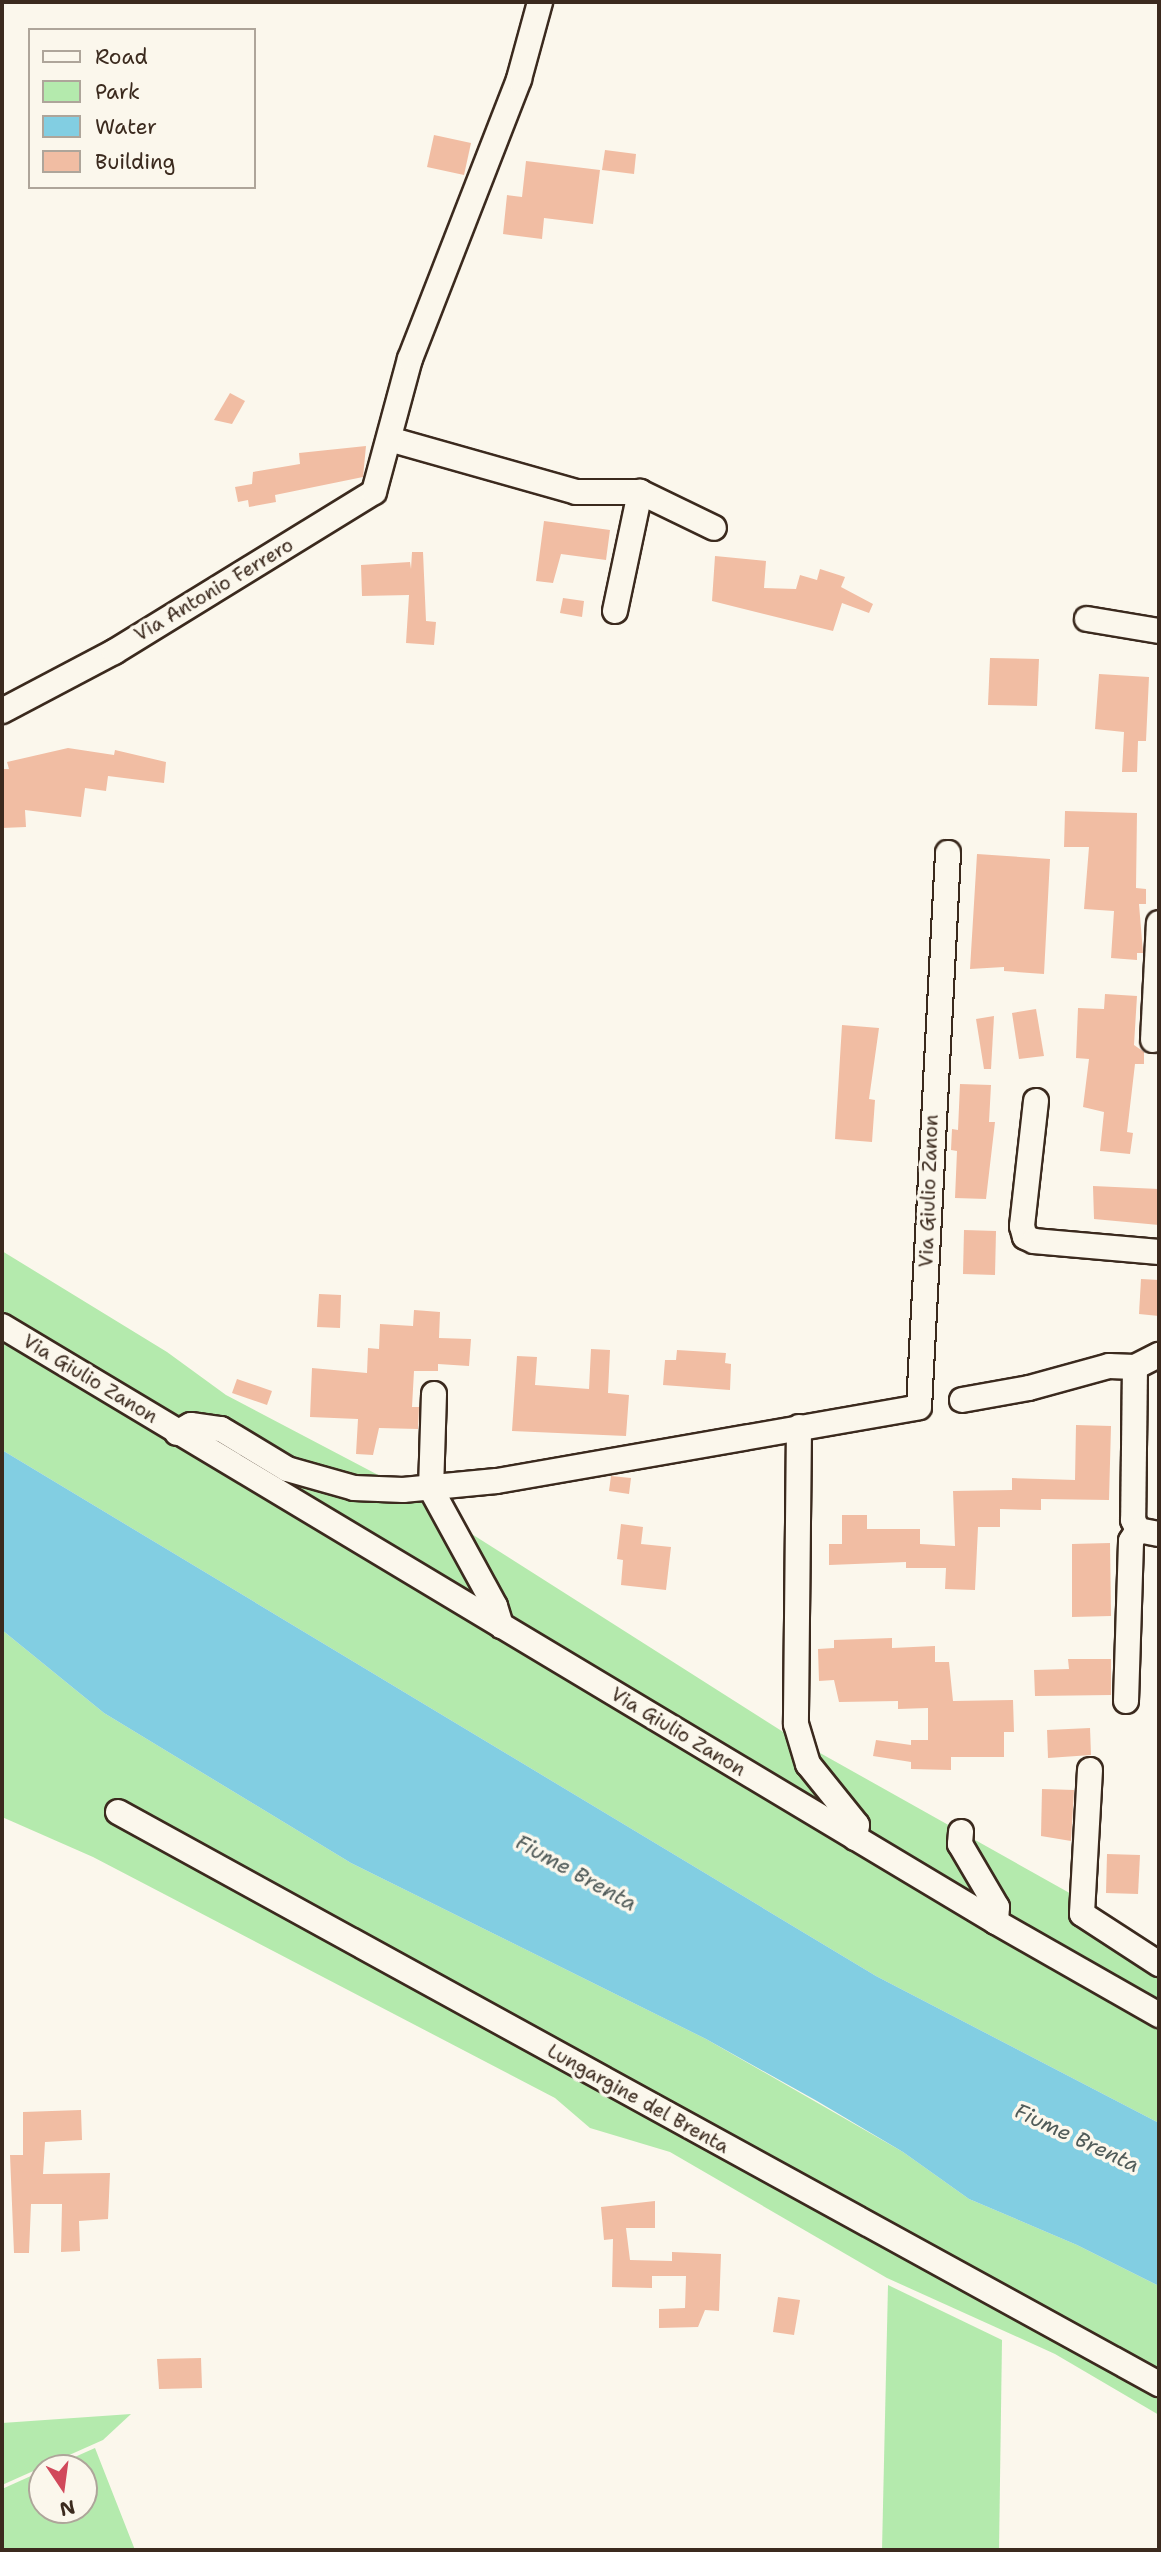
<!DOCTYPE html>
<style>
body{margin:0}
#map{position:relative;width:1161px;height:2552px;overflow:hidden;background:#fbf7ec;font-family:"Shantell Sans",sans-serif}
div>[style]{position:absolute}
[style*='--x']{left:calc(var(--x)*1px);top:calc(var(--y)*1px);width:calc(var(--w)*1px);rotate:calc(var(--a)*1deg)}
.green>*{inset:0;background:#b4eaad}
.water>*{inset:0;background:#82cee2}
.building>*{inset:0;background:#f1bda3}
.roads{filter:drop-shadow(2px 0 #3b2a1e) drop-shadow(-2px 0 #3b2a1e) drop-shadow(0 2px #3b2a1e) drop-shadow(0 -2px #3b2a1e)}
.minor>*{height:24px;margin:-12px;padding:0 12px;transform-origin:12px;border-radius:12px;background:#fbf7ec}
span{translate:-50% -50%;white-space:nowrap;text-align:center;line-height:1.15;-webkit-text-stroke:7px #fbf7ec;paint-order:stroke}
.street-label{font-size:19px;color:#3b2a1e}
.water-label{font-size:21px;color:#505b59;font-style:italic}
.frame{position:absolute;inset:0;border:4px solid #3b2a1e;pointer-events:none}
.legend{position:absolute;left:28px;top:28px;width:228px;height:161px;box-sizing:border-box;background:#fbf7ec;border:2px solid #aea59a;margin:0;padding:9px 12px;list-style:none;font-size:21px;color:#3b2a1e}
.legend li{display:flex;align-items:center;gap:14px;height:35px}
.legend b{width:35px;border:2px solid #aea59a}
.north{position:absolute;left:28px;top:2454px;width:70px;height:70px;box-sizing:border-box;background:#fbf7ec;border:2px solid #aea59a;border-radius:50%;rotate:167deg;font-size:19px;font-weight:700;line-height:28px;text-align:center;color:#3b2a1e}
.north::after{content:'';display:block;margin:auto;width:24px;height:32px;background:#d1495b;clip-path:polygon(50% 0,100% 100%,50% 72%,0 100%)}
</style>
<div id="map">
<div class="green">
<i style="clip-path:polygon(2px 1251px,167px 1352px,226px 1395px,382px 1477px,788px 1735px,1091px 1905px,1159px 1952px,1159px 2123px,876px 1976px,2px 1450px)"></i>
<i style="clip-path:polygon(2px 1630px,104px 1713px,351px 1863px,706px 2039px,903px 2152px,969px 2199px,1077px 2245px,1159px 2286px,1159px 2415px,1055px 2354px,887px 2278px,670px 2152px,590px 2128px,555px 2098px,93px 1857px,2px 1817px)"></i>
<i style="clip-path:polygon(888px 2285px,1002px 2340px,999px 2550px,882px 2550px)"></i>
<i style="clip-path:polygon(131px 2414px,103px 2440px,2px 2485px,2px 2423px)"></i>
<i style="clip-path:polygon(95px 2448px,135px 2550px,2px 2550px,2px 2489px,42px 2471px,42px 2510px,84px 2510px,84px 2468px,50px 2468px)"></i>
</div>
<div class="water">
<i style="clip-path:polygon(2px 1450px,876px 1976px,1159px 2123px,1159px 2286px,1077px 2245px,969px 2199px,903px 2152px,817px 2101px,706px 2039px,351px 1863px,104px 1713px,2px 1630px)"></i>
</div>
<div class="building">
<i style="clip-path:polygon(434px 135px,471px 143px,464px 175px,427px 167px)"></i>
<i style="clip-path:polygon(605px 150px,636px 154px,634px 174px,602px 170px)"></i>
<i style="clip-path:polygon(526px 161px,600px 170px,593px 224px,544px 218px,542px 239px,503px 234px,507px 195px,522px 197px)"></i>
<i style="clip-path:polygon(230px 393px,245px 401px,232px 424px,214px 420px)"></i>
<i style="clip-path:polygon(366px 446px,363px 477px,275px 495px,276px 502px,249px 507px,248px 500px,238px 502px,235px 487px,252px 484px,253px 472px,300px 464px,299px 453px)"></i>
<i style="clip-path:polygon(544px 521px,610px 530px,606px 560px,561px 554px,553px 583px,536px 581px)"></i>
<i style="clip-path:polygon(412px 552px,423px 552px,426px 621px,436px 622px,434px 645px,406px 643px,409px 595px,362px 596px,361px 565px,410px 562px,411px 569px)"></i>
<i style="clip-path:polygon(715px 556px,766px 561px,764px 588px,796px 589px,800px 575px,817px 580px,820px 569px,845px 577px,841px 587px,873px 604px,869px 613px,842px 603px,833px 631px,712px 601px)"></i>
<i style="clip-path:polygon(563px 598px,584px 601px,582px 617px,560px 613px)"></i>
<i style="clip-path:polygon(990px 658px,1039px 659px,1037px 706px,988px 705px)"></i>
<i style="clip-path:polygon(1099px 674px,1149px 677px,1146px 741px,1138px 741px,1137px 772px,1122px 772px,1124px 732px,1095px 729px)"></i>
<i style="clip-path:polygon(68px 748px,114px 755px,115px 750px,166px 762px,164px 783px,108px 776px,106px 791px,85px 788px,81px 817px,25px 810px,26px 827px,2px 828px,2px 769px,9px 769px,7px 762px)"></i>
<i style="clip-path:polygon(1065px 811px,1137px 813px,1136px 888px,1146px 889px,1146px 904px,1139px 904px,1143px 953px,1137px 953px,1137px 960px,1111px 958px,1114px 911px,1084px 909px,1089px 847px,1064px 847px)"></i>
<i style="clip-path:polygon(977px 854px,1050px 859px,1044px 974px,1004px 971px,1004px 967px,970px 969px)"></i>
<i style="clip-path:polygon(1105px 994px,1137px 996px,1134px 1045px,1144px 1052px,1144px 1064px,1135px 1064px,1127px 1132px,1133px 1133px,1130px 1154px,1100px 1151px,1104px 1112px,1083px 1107px,1089px 1059px,1076px 1058px,1078px 1008px,1104px 1009px)"></i>
<i style="clip-path:polygon(1036px 1009px,1044px 1056px,1019px 1059px,1012px 1013px)"></i>
<i style="clip-path:polygon(994px 1016px,991px 1069px,984px 1069px,976px 1019px)"></i>
<i style="clip-path:polygon(842px 1025px,879px 1028px,869px 1099px,875px 1100px,872px 1142px,835px 1139px)"></i>
<i style="clip-path:polygon(960px 1084px,991px 1085px,989px 1122px,995px 1122px,986px 1199px,955px 1198px,957px 1151px,951px 1150px,952px 1129px,958px 1130px)"></i>
<i style="clip-path:polygon(1093px 1186px,1159px 1189px,1159px 1225px,1094px 1219px)"></i>
<i style="clip-path:polygon(964px 1230px,996px 1231px,995px 1275px,963px 1274px)"></i>
<i style="clip-path:polygon(1141px 1279px,1159px 1280px,1159px 1316px,1139px 1314px)"></i>
<i style="clip-path:polygon(319px 1294px,341px 1295px,340px 1328px,317px 1327px)"></i>
<i style="clip-path:polygon(414px 1310px,440px 1312px,439px 1338px,471px 1339px,469px 1366px,438px 1364px,438px 1371px,414px 1371px,412px 1407px,419px 1407px,418px 1429px,379px 1428px,373px 1455px,356px 1454px,358px 1419px,310px 1417px,312px 1368px,367px 1373px,368px 1348px,379px 1349px,380px 1324px,413px 1326px)"></i>
<i style="clip-path:polygon(591px 1349px,610px 1350px,608px 1393px,629px 1395px,626px 1436px,512px 1431px,517px 1356px,537px 1357px,535px 1385px,589px 1389px)"></i>
<i style="clip-path:polygon(677px 1350px,726px 1353px,725px 1363px,731px 1364px,730px 1390px,663px 1385px,665px 1360px,676px 1360px)"></i>
<i style="clip-path:polygon(237px 1379px,272px 1391px,267px 1405px,232px 1393px)"></i>
<i style="clip-path:polygon(1076px 1425px,1111px 1426px,1109px 1500px,1041px 1499px,1041px 1510px,1000px 1509px,1000px 1527px,978px 1527px,975px 1590px,945px 1589px,946px 1568px,906px 1568px,906px 1562px,829px 1565px,829px 1544px,842px 1544px,842px 1515px,867px 1515px,867px 1529px,920px 1529px,920px 1544px,955px 1546px,953px 1491px,1012px 1490px,1012px 1478px,1075px 1480px)"></i>
<i style="clip-path:polygon(611px 1476px,631px 1478px,629px 1494px,609px 1491px)"></i>
<i style="clip-path:polygon(621px 1524px,643px 1527px,641px 1544px,671px 1547px,666px 1590px,621px 1585px,623px 1560px,617px 1559px)"></i>
<i style="clip-path:polygon(1110px 1543px,1111px 1616px,1072px 1617px,1072px 1544px)"></i>
<i style="clip-path:polygon(892px 1638px,892px 1648px,935px 1646px,935px 1662px,949px 1662px,953px 1701px,1013px 1700px,1014px 1732px,1004px 1732px,1004px 1757px,951px 1757px,951px 1770px,911px 1769px,911px 1762px,873px 1756px,876px 1740px,911px 1745px,911px 1740px,928px 1740px,928px 1708px,898px 1709px,898px 1701px,839px 1702px,834px 1680px,819px 1681px,818px 1649px,834px 1648px,834px 1640px)"></i>
<i style="clip-path:polygon(1068px 1659px,1111px 1659px,1111px 1695px,1035px 1696px,1034px 1670px,1069px 1669px)"></i>
<i style="clip-path:polygon(1090px 1728px,1091px 1755px,1048px 1758px,1047px 1730px)"></i>
<i style="clip-path:polygon(1042px 1789px,1074px 1790px,1071px 1841px,1041px 1836px)"></i>
<i style="clip-path:polygon(1107px 1854px,1140px 1855px,1138px 1894px,1106px 1893px)"></i>
<i style="clip-path:polygon(81px 2110px,82px 2140px,45px 2142px,43px 2174px,110px 2173px,108px 2219px,79px 2221px,80px 2251px,61px 2252px,62px 2204px,31px 2204px,29px 2253px,14px 2253px,10px 2155px,23px 2155px,23px 2112px)"></i>
<i style="clip-path:polygon(655px 2201px,655px 2228px,626px 2228px,630px 2260px,672px 2261px,672px 2252px,721px 2254px,719px 2311px,705px 2310px,698px 2327px,659px 2328px,659px 2309px,685px 2308px,686px 2276px,652px 2276px,652px 2288px,612px 2287px,613px 2239px,604px 2240px,601px 2207px)"></i>
<i style="clip-path:polygon(778px 2297px,800px 2300px,794px 2335px,773px 2332px)"></i>
<i style="clip-path:polygon(201px 2358px,202px 2388px,159px 2389px,157px 2359px)"></i>
</div>
<div class="roads">
<div class="minor">
<i style="--x:389;--y:439;--w:194;--a:15.8"></i>
<i style="--x:576;--y:492;--w:64;--a:0"></i>
<i style="--x:640;--y:492;--w:82;--a:25.9"></i>
<i style="--x:615;--y:611;--w:122;--a:-78.1"></i>
<i style="--x:1087;--y:619;--w:73;--a:9.5"></i>
<i style="--x:2;--y:711;--w:127;--a:-27.8"></i>
<i style="--x:114;--y:652;--w:305;--a:-31.6"></i>
<i style="--x:374;--y:492;--w:138;--a:-74.9"></i>
<i style="--x:410;--y:359;--w:300;--a:-68.7"></i>
<i style="--x:519;--y:79;--w:80;--a:-74.7"></i>
<i style="--x:1153;--y:1040;--w:117;--a:-87.1"></i>
<i style="--x:1036;--y:1101;--w:126;--a:96.4"></i>
<i style="--x:1022;--y:1226;--w:11;--a:75"></i>
<i style="--x:1025;--y:1237;--w:10;--a:24"></i>
<i style="--x:1034;--y:1241;--w:125;--a:5"></i>
<i style="--x:2;--y:1326;--w:1159;--a:30.95"></i>
<i style="--x:996;--y:1922;--w:188;--a:29.7"></i>
<i style="--x:1135;--y:1367;--w:153;--a:90.7"></i>
<i style="--x:1133;--y:1520;--w:11;--a:63"></i>
<i style="--x:1138;--y:1530;--w:21;--a:11"></i>
<i style="--x:1135;--y:1367;--w:27;--a:-27"></i>
<i style="--x:434;--y:1394;--w:95;--a:91.8"></i>
<i style="--x:431;--y:1489;--w:133;--a:61.3"></i>
<i style="--x:495;--y:1606;--w:21;--a:73"></i>
<i style="--x:962;--y:1400;--w:68;--a:-10.2"></i>
<i style="--x:1029;--y:1388;--w:83;--a:-15.4"></i>
<i style="--x:1109;--y:1366;--w:26;--a:2"></i>
<i style="--x:799;--y:1427;--w:297;--a:90.6"></i>
<i style="--x:796;--y:1724;--w:42;--a:73.3"></i>
<i style="--x:808;--y:1764;--w:78;--a:51.2"></i>
<i style="--x:857;--y:1825;--w:13;--a:99"></i>
<i style="--x:177;--y:1433;--w:16;--a:-30"></i>
<i style="--x:191;--y:1425;--w:30;--a:8"></i>
<i style="--x:221;--y:1429;--w:77;--a:31.2"></i>
<i style="--x:287;--y:1469;--w:70;--a:15.8"></i>
<i style="--x:354;--y:1488;--w:49;--a:2.3"></i>
<i style="--x:403;--y:1490;--w:94;--a:-5.5"></i>
<i style="--x:497;--y:1481;--w:428;--a:-9.9"></i>
<i style="--x:919;--y:1407;--w:555;--a:-87"></i>
<i style="--x:1126;--y:1701;--w:160;--a:-88.2"></i>
<i style="--x:1131;--y:1541;--w:13;--a:-58"></i>
<i style="--x:1090;--y:1770;--w:144;--a:93.2"></i>
<i style="--x:1082;--y:1914;--w:92;--a:33"></i>
<i style="--x:118;--y:1812;--w:1188;--a:28.79"></i>
<i style="--x:961;--y:1832;--w:12;--a:95"></i>
<i style="--x:960;--y:1844;--w:73;--a:59.6"></i>
<i style="--x:997;--y:1907;--w:15;--a:94"></i>
</div>
</div>
<div class="street-label">
<span style="left:214px;top:590px;rotate:-31deg">Via Antonio Ferrero</span>
<span style="left:929px;top:1191px;rotate:-88deg">Via Giulio Zanon</span>
<span style="left:90px;top:1379px;rotate:31deg">Via Giulio Zanon</span>
<span style="left:678px;top:1732px;rotate:31deg">Via Giulio Zanon</span>
<span style="left:638px;top:2099px;rotate:29deg">Lungargine del Brenta</span>
</div>
<div class="water-label">
<span style="left:576px;top:1873px;rotate:29deg">Fiume Brenta</span>
<span style="left:1077px;top:2138px;rotate:25deg">Fiume Brenta</span>
</div>
<div class="frame"></div>
<ul class="legend">
<li><b style="height:9px;background:#fbf7ec"></b>Road</li>
<li><b style="height:19px;background:#b4eaad"></b>Park</li>
<li><b style="height:19px;background:#82cee2"></b>Water</li>
<li><b style="height:19px;background:#f1bda3"></b>Building</li>
</ul>
<div class="north">N</div>
</div>
